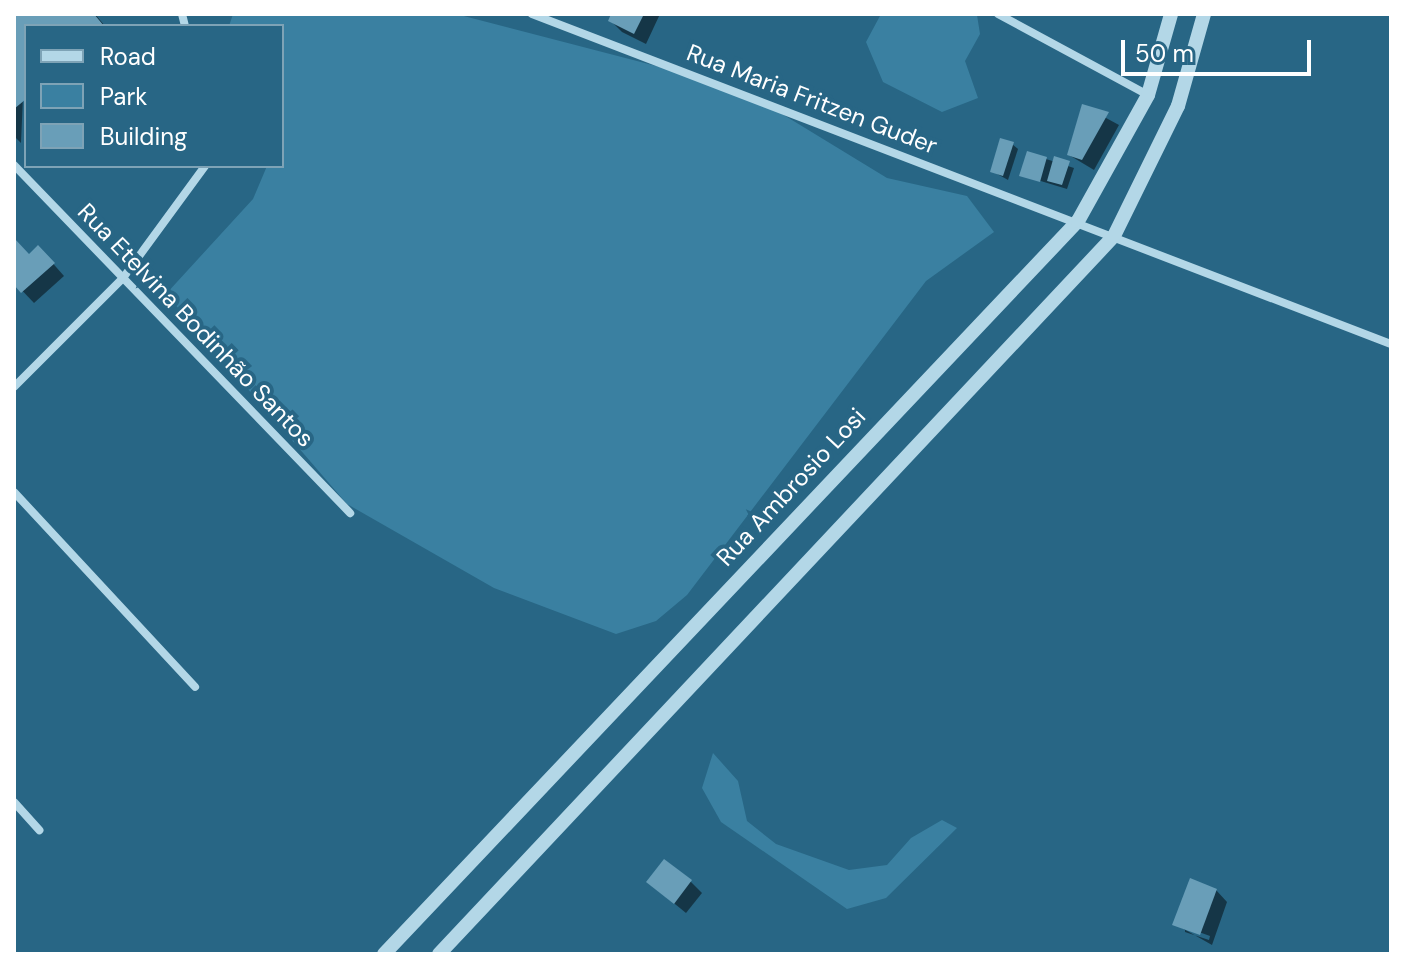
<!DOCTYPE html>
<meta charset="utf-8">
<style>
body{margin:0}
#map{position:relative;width:1405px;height:968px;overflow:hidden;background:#286685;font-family:"DM Sans",sans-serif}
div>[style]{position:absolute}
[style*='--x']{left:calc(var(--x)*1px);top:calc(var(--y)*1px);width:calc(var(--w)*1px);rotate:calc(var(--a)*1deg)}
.green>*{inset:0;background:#3a80a1}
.shadow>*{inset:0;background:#0007}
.building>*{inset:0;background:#699eb8}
.minor>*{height:8px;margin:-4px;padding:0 4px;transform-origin:4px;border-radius:4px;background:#b3d7e7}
.tertiary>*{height:14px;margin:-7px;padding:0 7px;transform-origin:7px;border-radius:7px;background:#b3d7e7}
span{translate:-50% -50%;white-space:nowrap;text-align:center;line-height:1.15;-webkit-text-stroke:8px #286685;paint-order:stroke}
.street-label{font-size:24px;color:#fff}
.frame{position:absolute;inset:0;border:16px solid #fff;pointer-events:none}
.legend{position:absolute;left:24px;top:24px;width:260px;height:144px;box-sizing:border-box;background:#286685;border:2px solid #7ea3b6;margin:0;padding:10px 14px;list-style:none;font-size:24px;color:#fff}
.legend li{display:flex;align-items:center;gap:16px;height:40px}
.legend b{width:40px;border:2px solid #7ea3b6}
.scale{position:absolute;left:1121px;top:40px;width:190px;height:36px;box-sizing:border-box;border:4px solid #fff;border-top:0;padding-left:10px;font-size:24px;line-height:28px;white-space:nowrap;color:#fff;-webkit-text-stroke:6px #286685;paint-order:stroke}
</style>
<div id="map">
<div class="green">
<i style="clip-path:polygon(233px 14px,456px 14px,687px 74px,769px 106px,887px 178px,967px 196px,994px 232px,926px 281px,687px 595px,656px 621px,616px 634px,494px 588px,347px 504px,166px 294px,253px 199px,267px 166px,282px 166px,282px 26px,229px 26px)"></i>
<i style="clip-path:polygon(881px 14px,977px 15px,980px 34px,965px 61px,978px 98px,942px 112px,883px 82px,866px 42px)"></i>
<i style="clip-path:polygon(713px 753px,738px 781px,747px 821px,776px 844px,849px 870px,887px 865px,911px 838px,942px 820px,957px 828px,886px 898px,847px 909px,721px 822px,702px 788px)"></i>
</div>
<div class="shadow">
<i style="clip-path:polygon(14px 14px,95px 14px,105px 26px,26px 26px,21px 143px,14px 136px)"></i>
<i style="clip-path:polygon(614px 14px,660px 14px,646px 44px,622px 32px,610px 20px)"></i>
<i style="clip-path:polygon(1084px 106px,1119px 125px,1094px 170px,1069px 155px)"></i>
<i style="clip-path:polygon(1012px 144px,1018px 149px,1008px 180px,992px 171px)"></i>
<i style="clip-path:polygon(1046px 159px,1074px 168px,1067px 189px,1021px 175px)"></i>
<i style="clip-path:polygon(49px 259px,64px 276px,34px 303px,14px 282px)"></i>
<i style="clip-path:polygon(648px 882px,691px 882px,702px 893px,686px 913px)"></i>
<i style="clip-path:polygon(evenodd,1216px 890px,1227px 902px,1212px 945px,1175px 924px,1216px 890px,1185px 927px,1210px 936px,1209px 940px,1185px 932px,1185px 927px)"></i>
</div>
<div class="building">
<i style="clip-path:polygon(14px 14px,94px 14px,104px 26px,26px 26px,26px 99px,14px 109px)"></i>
<i style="clip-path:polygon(611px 14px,644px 14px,634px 34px,608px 21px)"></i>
<i style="clip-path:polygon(1082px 104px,1109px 112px,1082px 160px,1067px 155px)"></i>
<i style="clip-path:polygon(1000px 138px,1014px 142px,1003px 176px,990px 172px)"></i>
<i style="clip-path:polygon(1027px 151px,1047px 157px,1040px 182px,1019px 176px)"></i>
<i style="clip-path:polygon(1054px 156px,1070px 161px,1062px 185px,1047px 181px)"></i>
<i style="clip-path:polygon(14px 238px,29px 254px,38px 245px,55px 263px,21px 293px,14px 285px)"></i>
<i style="clip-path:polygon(664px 859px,692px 880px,674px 904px,646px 882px)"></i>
<i style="clip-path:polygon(1190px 878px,1217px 889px,1200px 935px,1172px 925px)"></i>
</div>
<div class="minor">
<i style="--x:182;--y:14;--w:12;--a:76"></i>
<i style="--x:532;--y:14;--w:920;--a:21.02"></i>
<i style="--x:998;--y:14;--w:170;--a:28.4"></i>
<i style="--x:14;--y:165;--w:484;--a:46"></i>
<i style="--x:14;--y:387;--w:154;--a:-45"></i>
<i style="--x:123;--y:278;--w:139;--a:-53.8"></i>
<i style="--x:14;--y:492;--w:266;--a:47.1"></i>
<i style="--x:14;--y:802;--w:38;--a:48"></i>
</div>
<div class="tertiary">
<i style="--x:384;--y:954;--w:1009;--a:-46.57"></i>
<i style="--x:1078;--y:221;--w:144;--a:-60.9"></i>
<i style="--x:1148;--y:95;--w:84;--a:-74.1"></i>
<i style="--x:439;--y:954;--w:985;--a:-46.77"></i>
<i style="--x:1114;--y:236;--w:145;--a:-63.8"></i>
<i style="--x:1178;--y:106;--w:96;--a:-74.2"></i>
</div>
<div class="street-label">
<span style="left:812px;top:99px;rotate:21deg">Rua Maria Fritzen Guder</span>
<span style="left:196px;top:325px;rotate:46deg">Rua Etelvina Bodinhão Santos</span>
<span style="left:791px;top:487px;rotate:-47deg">Rua Ambrosio Losi</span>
</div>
<div class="frame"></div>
<ul class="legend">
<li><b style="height:10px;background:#b3d7e7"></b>Road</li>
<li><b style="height:22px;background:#3a80a1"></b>Park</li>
<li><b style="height:22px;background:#699eb8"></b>Building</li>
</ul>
<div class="scale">50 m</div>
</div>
